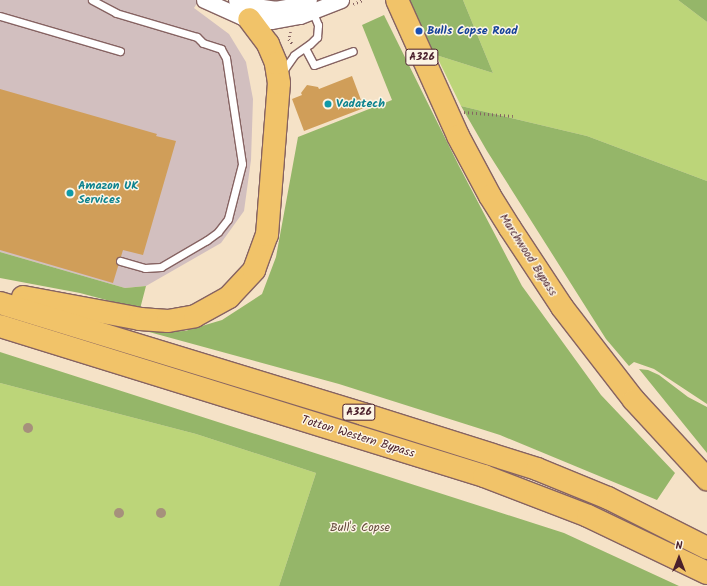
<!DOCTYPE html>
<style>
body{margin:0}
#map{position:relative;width:707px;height:586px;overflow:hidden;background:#f5e2c7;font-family:Kalam,sans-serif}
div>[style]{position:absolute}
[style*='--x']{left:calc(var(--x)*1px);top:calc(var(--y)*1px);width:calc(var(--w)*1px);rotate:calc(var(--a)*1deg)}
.industrial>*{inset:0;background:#d2bfbf}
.green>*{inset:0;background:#bcd579}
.forest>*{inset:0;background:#95b669}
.building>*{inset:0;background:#d09e59}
.path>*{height:2.5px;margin-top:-1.25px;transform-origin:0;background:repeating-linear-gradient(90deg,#866362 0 1px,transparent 0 4px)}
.roads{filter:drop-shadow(1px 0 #866362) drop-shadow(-1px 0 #866362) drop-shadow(0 1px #866362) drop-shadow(0 -1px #866362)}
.lane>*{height:7px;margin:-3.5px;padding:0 3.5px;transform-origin:3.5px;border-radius:3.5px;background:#fff}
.street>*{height:15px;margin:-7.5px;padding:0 7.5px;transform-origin:7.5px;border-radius:7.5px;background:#fff}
.primary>*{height:22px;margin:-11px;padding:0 11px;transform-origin:11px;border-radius:11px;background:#f1c369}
.trees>*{width:10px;height:10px;margin:-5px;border-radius:50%;background:#a6907c}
.dots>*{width:11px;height:11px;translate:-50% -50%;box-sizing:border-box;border:2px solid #fcf5e5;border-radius:50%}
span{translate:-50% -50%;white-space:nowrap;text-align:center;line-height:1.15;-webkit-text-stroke:3px #fcf5e5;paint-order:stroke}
.shield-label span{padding:1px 3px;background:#fcf5e5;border:1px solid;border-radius:3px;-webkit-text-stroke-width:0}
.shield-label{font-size:11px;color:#4a1f2b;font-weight:700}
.transit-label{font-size:12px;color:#164399;font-weight:700}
.left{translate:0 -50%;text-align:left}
.culture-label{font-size:12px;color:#0d838f;font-weight:700}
.street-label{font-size:12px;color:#4a1f2b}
.park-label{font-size:12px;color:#664c3e}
.north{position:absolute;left:659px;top:538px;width:40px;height:40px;-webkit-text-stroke:3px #fcf5e5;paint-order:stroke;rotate:0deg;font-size:11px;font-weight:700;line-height:16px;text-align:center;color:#4a1f2b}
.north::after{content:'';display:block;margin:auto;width:14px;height:18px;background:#4a1f2b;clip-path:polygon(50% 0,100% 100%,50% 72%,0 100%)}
</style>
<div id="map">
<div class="industrial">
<i style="clip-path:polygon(0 0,199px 0,194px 8px,229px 34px,246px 62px,253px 99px,251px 160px,244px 211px,221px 243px,146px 286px,125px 288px,0 252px)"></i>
</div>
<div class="green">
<i style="clip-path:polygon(463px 0,678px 0,707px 22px,707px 181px,587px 136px,461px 106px,436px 55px,493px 73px)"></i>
<i style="clip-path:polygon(0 383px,196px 434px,316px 473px,279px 586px,0 586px)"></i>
</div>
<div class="forest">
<i style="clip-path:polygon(410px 0,463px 0,493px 73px,436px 55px,424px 37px)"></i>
<i style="clip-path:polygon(678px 0,707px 0,707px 22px)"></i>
<i style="clip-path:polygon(384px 15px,459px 166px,522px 286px,601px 395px,675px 473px,657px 500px,500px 435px,339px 384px,149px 332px,185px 331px,222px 320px,262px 294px,276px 257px,298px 137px,392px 100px,362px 25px)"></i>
<i style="clip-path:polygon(461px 106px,587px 136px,707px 181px,707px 404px,654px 369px,634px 362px,629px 366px,606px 339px,487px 151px)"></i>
<i style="clip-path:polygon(0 252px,125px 288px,146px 286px,140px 309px,80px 293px,0 278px)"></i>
<i style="clip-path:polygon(0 352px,564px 533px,679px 586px,279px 586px,316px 473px,196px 434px,0 383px)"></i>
<i style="clip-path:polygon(639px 369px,648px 370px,659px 375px,688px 397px,707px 407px,707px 453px)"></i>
</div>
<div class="building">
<i style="clip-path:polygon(352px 76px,364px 108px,304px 131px,292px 99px,302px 95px,301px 93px,307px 85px,318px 87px,319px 89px)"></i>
<i style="clip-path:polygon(0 89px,157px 134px,156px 136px,176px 141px,143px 255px,123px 250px,113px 283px,0 250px)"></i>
</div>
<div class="path">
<i style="--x:353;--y:4;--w:11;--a:-22"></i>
<i style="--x:291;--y:32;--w:7;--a:106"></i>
<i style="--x:289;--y:39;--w:7;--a:56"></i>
<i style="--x:464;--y:112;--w:49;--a:4.7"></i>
</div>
<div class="roads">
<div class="lane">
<i style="--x:92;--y:0;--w:27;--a:28"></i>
<i style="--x:116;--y:13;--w:84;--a:16.5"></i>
<i style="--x:197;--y:37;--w:8;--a:45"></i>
<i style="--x:203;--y:43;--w:19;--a:18"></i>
<i style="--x:221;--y:49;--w:10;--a:61"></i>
<i style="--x:226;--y:58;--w:107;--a:81.4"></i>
<i style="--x:242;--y:164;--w:57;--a:104.3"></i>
<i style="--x:228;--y:219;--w:16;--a:128"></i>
<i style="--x:218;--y:232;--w:14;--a:144"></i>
<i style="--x:207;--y:240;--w:53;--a:149.6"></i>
<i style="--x:161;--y:267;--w:16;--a:176"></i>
<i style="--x:145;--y:268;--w:26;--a:-164"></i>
<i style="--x:0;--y:16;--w:125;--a:16.3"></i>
<i style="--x:305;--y:48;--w:19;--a:62"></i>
<i style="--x:314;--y:65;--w:41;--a:-19.7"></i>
<i style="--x:283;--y:71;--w:19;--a:-55"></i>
<i style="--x:294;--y:55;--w:19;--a:-35"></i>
<i style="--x:310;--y:44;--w:10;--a:-45"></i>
<i style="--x:317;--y:37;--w:12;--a:-85"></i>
<i style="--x:318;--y:25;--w:16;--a:-112"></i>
</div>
<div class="street">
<i style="--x:204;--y:0;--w:42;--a:24.1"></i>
<i style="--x:242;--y:17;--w:29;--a:8"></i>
<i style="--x:271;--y:21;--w:29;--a:-10"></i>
<i style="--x:300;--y:16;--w:44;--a:-21.3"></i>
<i style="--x:236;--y:0;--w:13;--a:23"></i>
<i style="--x:248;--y:5;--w:27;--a:8"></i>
<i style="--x:275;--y:9;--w:22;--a:-10"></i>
<i style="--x:297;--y:5;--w:13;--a:-23"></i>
</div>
<div class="primary">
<i style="--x:397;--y:0;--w:149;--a:65.8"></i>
<i style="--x:458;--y:136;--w:68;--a:61.9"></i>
<i style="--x:490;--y:196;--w:38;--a:58"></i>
<i style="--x:510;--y:228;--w:95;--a:56.6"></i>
<i style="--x:562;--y:307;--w:118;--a:52.3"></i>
<i style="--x:634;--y:400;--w:108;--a:47.3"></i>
<i style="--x:23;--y:297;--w:119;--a:10.6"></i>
<i style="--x:140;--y:319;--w:28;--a:4"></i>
<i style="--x:168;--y:321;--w:27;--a:-10"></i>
<i style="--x:195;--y:316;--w:39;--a:-29"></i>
<i style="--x:229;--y:297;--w:37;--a:-47"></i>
<i style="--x:254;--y:270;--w:37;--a:-70"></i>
<i style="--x:267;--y:235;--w:152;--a:-85.5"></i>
<i style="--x:279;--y:83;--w:20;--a:-99"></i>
<i style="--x:276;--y:63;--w:21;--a:-113"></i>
<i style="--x:268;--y:44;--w:31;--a:-127"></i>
<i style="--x:0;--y:303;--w:380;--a:17"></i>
<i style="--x:363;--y:414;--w:182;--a:17.5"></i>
<i style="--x:537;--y:469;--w:77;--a:22.2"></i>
<i style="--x:608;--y:498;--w:111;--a:26.8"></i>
<i style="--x:0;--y:326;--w:507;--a:17.22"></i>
<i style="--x:484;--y:476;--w:111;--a:21"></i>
<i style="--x:588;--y:516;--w:132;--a:25.6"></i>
</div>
</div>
<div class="trees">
<i style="left:28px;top:428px"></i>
<i style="left:119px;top:513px"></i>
<i style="left:161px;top:513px"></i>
</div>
<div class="dots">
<i style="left:419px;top:31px;background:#1a4fb4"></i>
<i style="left:328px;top:104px;background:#0f9aa8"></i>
<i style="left:70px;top:193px;background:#0f9aa8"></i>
</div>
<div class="shield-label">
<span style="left:422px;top:57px">A326</span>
<span style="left:359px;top:412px">A326</span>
</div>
<div class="transit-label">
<span class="left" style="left:427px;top:31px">Bulls Copse Road</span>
</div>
<div class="culture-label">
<span class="left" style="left:336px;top:104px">Vadatech</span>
<span class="left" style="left:78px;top:193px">Amazon UK<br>Services</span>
</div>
<div class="street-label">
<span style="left:528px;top:255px;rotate:57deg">Marchwood Bypass</span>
<span style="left:358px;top:437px;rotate:17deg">Totton Western Bypass</span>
</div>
<div class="park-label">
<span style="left:360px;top:528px">Bull's Copse</span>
</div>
<div class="north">N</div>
</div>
